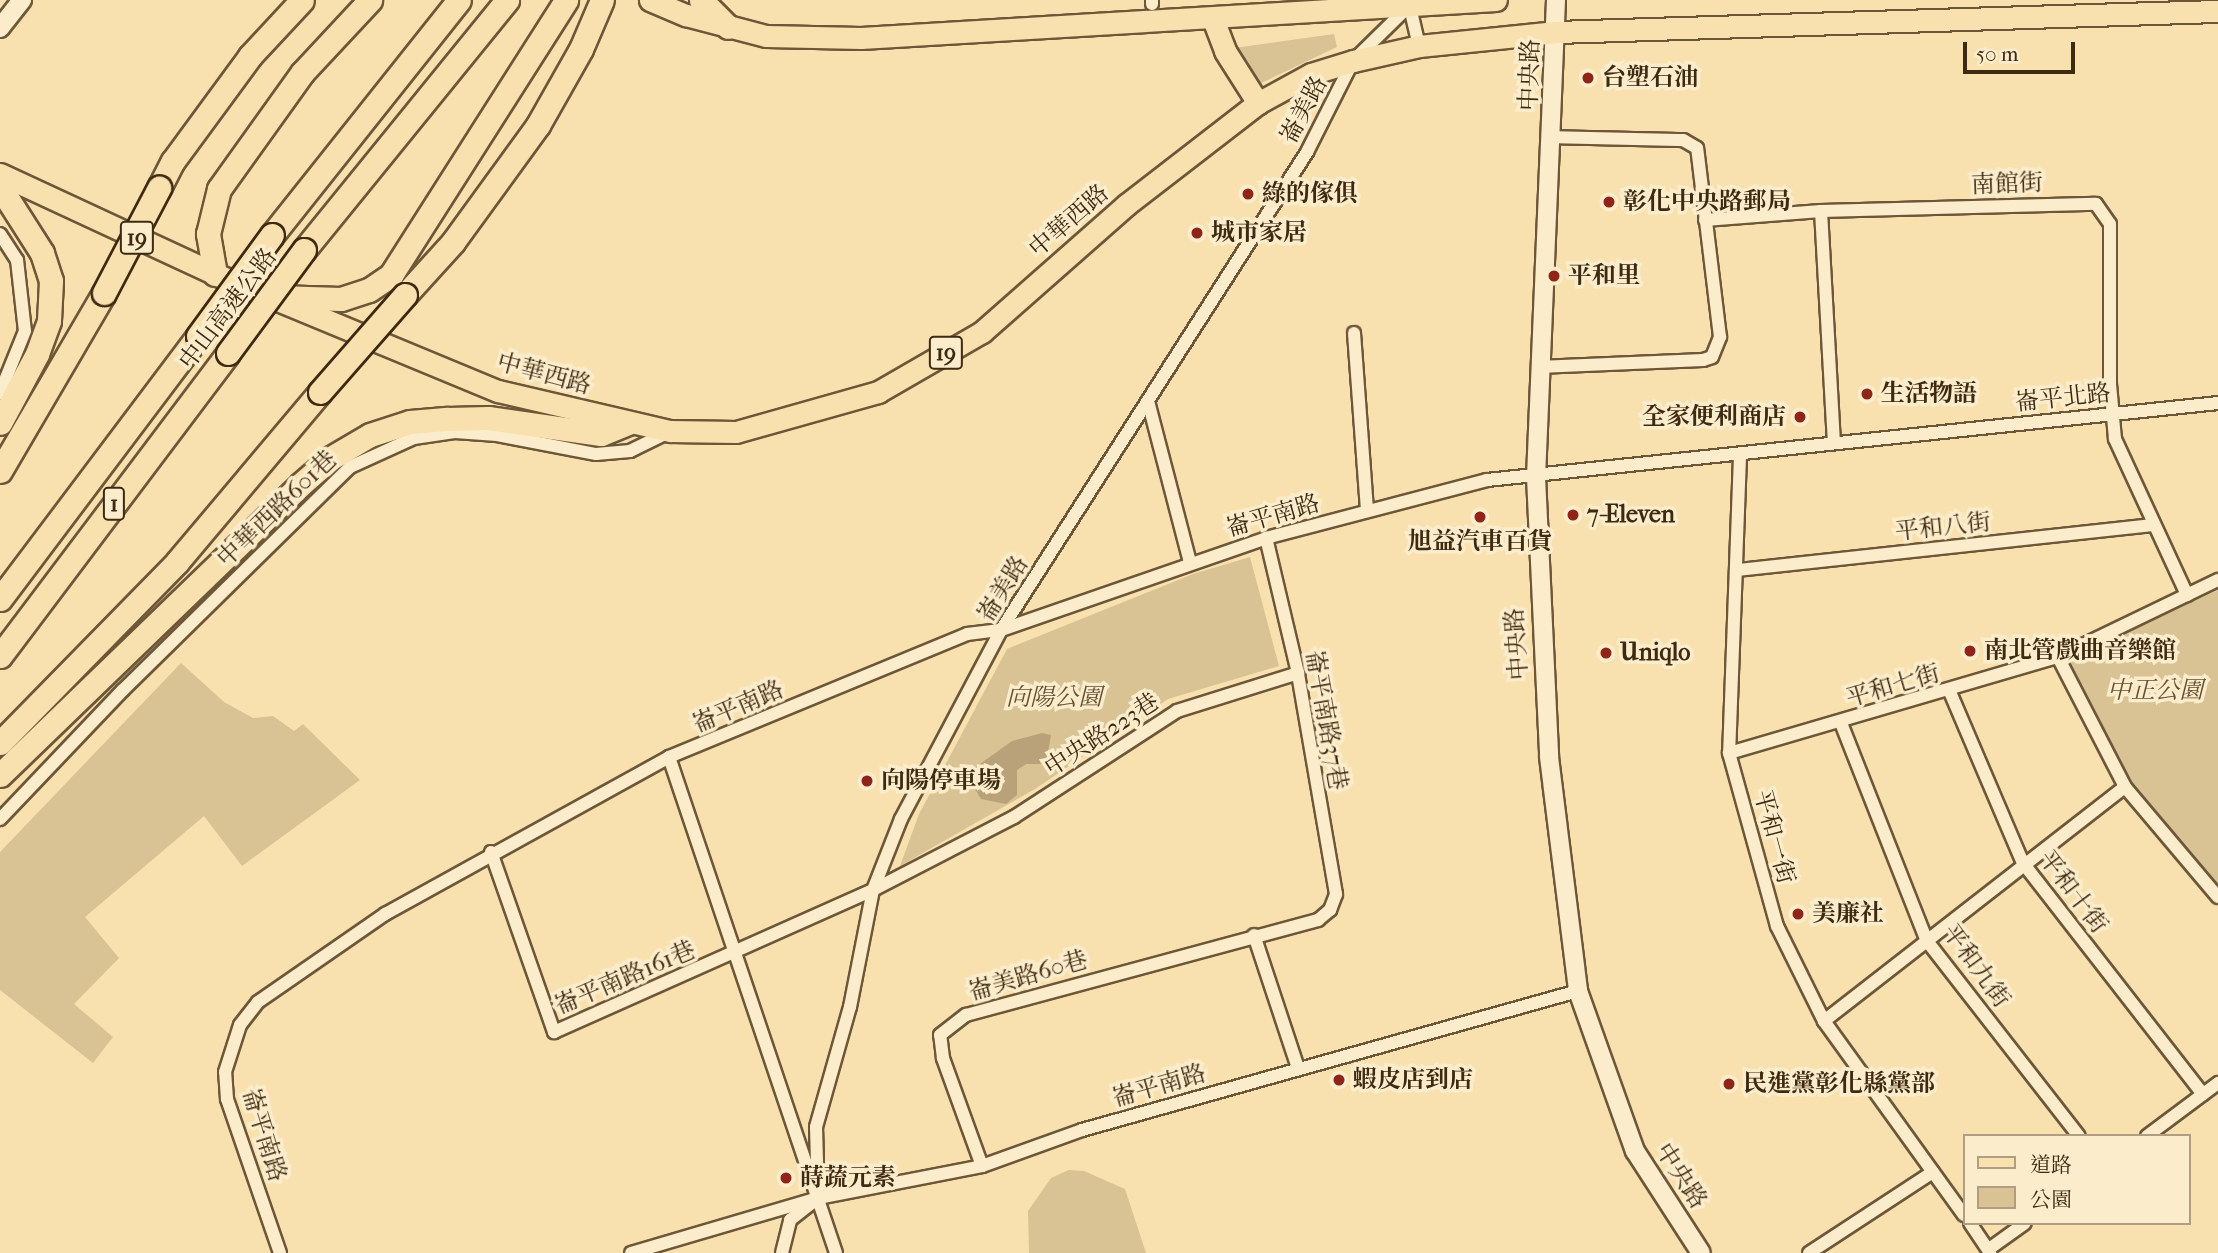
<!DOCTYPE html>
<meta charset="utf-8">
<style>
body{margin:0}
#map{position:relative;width:2218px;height:1253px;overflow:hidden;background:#f9e1af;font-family:"IM FELL French Canon","Noto Serif TC",serif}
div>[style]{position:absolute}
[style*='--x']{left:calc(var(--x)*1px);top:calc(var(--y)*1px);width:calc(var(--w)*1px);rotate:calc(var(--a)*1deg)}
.green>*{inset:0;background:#d9c294}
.water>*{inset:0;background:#b9a279}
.roads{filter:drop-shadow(2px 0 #6d5738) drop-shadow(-2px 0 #6d5738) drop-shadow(0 2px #6d5738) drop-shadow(0 -2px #6d5738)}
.street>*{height:12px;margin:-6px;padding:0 6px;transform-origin:6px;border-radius:6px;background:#fbeccb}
.secondary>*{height:18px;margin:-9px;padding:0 9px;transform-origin:9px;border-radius:9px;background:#fbeccb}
.primary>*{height:21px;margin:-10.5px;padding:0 10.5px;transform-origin:10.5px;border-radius:10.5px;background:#f9e1af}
.highway>*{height:23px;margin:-11.5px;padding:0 11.5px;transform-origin:11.5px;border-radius:11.5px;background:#f9e1af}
.bridges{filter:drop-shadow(2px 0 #3e2911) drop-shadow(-2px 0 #3e2911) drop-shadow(0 2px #3e2911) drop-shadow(0 -2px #3e2911)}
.highway-bridge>*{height:23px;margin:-11.5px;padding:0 11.5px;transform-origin:11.5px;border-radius:11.5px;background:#f9e1af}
.dots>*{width:19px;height:19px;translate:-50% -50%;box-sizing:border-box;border:4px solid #fbeccb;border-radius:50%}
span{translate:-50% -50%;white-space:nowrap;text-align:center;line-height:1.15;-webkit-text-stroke:7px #fbeccb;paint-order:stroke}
.shield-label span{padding:2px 5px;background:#fbeccb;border:2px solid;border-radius:5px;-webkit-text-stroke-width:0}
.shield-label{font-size:23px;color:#3e2911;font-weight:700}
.street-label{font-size:24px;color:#3e2911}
.poi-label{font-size:24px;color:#3e2911;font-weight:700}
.left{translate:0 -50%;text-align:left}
.right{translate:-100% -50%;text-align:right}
.park-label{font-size:24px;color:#654f32;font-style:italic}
.legend{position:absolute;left:1963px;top:1134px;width:228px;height:91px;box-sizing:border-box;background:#fbeccb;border:2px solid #af9e81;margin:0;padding:9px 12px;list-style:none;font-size:21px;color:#3e2911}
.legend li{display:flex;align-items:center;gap:14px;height:35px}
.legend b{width:35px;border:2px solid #af9e81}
.scale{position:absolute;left:1963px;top:42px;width:112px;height:32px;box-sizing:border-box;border:4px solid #3e2911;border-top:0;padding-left:9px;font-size:21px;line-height:24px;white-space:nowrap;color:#3e2911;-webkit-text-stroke:5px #fbeccb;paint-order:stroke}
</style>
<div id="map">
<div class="green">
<i style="clip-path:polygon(1334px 34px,1337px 47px,1255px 86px,1234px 48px)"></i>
<i style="clip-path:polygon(1250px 557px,1279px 666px,1168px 699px,1035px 789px,900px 866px,919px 814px,1007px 649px,1193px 574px)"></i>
<i style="clip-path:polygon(2218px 590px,2218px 891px,2129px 784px,2068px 660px)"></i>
<i style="clip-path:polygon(181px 663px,224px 702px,253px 718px,273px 716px,294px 731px,303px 724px,360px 780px,242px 866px,204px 816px,85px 917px,119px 958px,74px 1004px,113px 1037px,93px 1063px,0 990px,0 852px)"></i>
<i style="clip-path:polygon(1069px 1170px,1084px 1171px,1125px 1189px,1146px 1253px,1029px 1253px,1028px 1211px,1051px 1178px)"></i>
</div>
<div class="water">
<i style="clip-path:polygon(1042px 733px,1051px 735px,1046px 764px,1026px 764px,1017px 770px,1017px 795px,1006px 804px,981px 799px,966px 774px,1012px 741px)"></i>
</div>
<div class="roads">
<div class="street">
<i style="--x:1152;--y:0;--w:4;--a:90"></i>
<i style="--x:1409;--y:3;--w:44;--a:76.9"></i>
<i style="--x:1821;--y:211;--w:232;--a:86.8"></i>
<i style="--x:1705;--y:220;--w:116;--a:-4.4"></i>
<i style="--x:1821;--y:211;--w:275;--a:-1.5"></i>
<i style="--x:2096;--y:204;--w:24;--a:55"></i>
<i style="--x:2110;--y:224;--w:160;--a:90"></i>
<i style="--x:2110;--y:384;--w:55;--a:84.8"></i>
<i style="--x:2115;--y:439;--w:172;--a:65.2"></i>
<i style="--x:0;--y:234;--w:31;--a:57"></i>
<i style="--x:17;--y:260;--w:71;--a:83.6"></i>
<i style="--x:25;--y:331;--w:67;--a:112"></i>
<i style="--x:1354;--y:333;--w:178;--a:85.8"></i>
<i style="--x:1538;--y:367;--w:165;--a:-2.4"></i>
<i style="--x:1703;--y:360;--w:9;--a:-18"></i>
<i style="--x:1712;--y:357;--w:22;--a:-68"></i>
<i style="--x:1720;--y:337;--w:190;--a:-96.9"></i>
<i style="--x:1697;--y:148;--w:16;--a:-150"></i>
<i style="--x:1683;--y:140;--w:131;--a:-178.7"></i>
<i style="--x:1148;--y:401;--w:166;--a:75.4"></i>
<i style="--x:1740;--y:456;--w:297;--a:92.1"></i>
<i style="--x:1729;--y:753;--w:180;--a:74.5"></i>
<i style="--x:1777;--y:926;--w:106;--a:63.7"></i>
<i style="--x:1824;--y:1021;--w:239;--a:54.2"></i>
<i style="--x:1738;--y:570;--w:416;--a:-6.2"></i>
<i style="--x:2058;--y:657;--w:146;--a:62.7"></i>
<i style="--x:2125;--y:787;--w:144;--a:49.8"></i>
<i style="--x:1950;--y:692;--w:186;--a:66.9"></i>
<i style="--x:2023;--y:863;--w:293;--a:52.1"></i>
<i style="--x:1841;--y:723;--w:234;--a:68.5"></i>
<i style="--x:1927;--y:941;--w:247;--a:52.1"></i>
<i style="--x:1729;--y:753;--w:343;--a:-16.3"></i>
<i style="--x:2058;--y:657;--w:178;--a:-25.7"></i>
<i style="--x:669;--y:757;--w:523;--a:71.39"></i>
<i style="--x:0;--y:819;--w:178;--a:-46.4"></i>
<i style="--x:123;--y:690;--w:318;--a:-44.5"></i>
<i style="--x:350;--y:467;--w:70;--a:-24.4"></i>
<i style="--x:414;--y:438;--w:41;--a:-8.3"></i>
<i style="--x:455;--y:432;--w:42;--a:4.1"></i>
<i style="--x:497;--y:435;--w:101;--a:10.9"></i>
<i style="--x:596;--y:454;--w:34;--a:-5"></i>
<i style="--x:630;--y:451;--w:43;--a:-26"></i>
<i style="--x:491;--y:852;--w:191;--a:70.7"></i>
<i style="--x:554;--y:1032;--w:349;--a:-24"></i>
<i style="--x:873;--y:890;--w:159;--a:-27.4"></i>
<i style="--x:1014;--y:817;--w:194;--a:-33"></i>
<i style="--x:1177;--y:711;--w:127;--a:-17.4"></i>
<i style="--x:1254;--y:935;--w:140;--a:71.7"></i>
<i style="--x:1824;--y:1021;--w:381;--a:-37.9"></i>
<i style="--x:2147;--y:1136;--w:89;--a:-36.7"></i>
<i style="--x:982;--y:1166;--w:115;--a:-109.9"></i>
<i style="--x:943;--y:1058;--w:23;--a:-97"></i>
<i style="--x:940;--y:1035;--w:33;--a:-38"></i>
<i style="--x:966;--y:1015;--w:365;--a:-15.1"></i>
<i style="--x:1318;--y:920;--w:16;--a:-40"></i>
<i style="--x:1330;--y:910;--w:17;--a:-69"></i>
<i style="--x:1336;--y:894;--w:224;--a:-99.8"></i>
<i style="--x:1298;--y:673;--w:139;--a:-103.3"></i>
<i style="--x:1970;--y:1223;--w:36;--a:56"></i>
<i style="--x:1989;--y:1249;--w:44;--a:-35.8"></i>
<i style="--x:280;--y:1253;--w:163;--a:-109"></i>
<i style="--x:227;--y:1099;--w:27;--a:-94"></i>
<i style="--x:225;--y:1072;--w:49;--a:-72.3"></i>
<i style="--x:240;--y:1025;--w:29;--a:-52"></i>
<i style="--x:258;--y:1002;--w:155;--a:-34.7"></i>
<i style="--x:385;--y:914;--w:325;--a:-28.9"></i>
<i style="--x:669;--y:757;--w:322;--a:-22.4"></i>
<i style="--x:967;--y:634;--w:34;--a:-7"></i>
<i style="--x:1001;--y:630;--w:281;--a:-19.1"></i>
<i style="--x:1266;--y:538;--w:228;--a:-14.7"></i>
<i style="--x:1487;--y:480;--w:735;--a:-6.01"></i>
<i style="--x:631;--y:1253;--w:195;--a:-16.4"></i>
<i style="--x:818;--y:1198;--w:167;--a:-11"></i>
<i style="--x:982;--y:1166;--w:106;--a:-19.8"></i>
<i style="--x:1082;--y:1130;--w:515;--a:-15.66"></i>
<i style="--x:782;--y:1253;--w:34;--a:-76"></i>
<i style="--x:790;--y:1220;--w:36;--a:-38"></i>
<i style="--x:818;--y:1198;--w:71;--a:-91.6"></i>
<i style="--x:816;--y:1127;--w:125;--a:-74.2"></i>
<i style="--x:850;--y:1007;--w:119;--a:-78.9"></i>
<i style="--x:873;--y:890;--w:76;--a:-68.5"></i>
<i style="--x:901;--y:819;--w:214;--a:-62.1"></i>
<i style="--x:1001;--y:630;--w:568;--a:-57.37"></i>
<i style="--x:1307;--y:152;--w:102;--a:-63.2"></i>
<i style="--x:1353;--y:61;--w:77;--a:-44.5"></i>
<i style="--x:1809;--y:1253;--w:148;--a:-33.2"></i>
</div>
<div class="secondary">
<i style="--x:1556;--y:0;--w:477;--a:92.4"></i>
<i style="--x:1536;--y:477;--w:280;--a:87.3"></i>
<i style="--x:1549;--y:757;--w:236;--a:82.9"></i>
<i style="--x:1578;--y:991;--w:170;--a:70.4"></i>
<i style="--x:1635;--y:1151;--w:121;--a:57.1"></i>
<i style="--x:0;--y:28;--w:36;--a:-52"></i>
</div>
<div class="primary">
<i style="--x:650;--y:0;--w:39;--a:23"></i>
<i style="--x:686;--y:15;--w:83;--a:14.7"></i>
<i style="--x:766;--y:36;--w:95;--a:1.2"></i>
<i style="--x:861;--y:38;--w:636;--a:-3.42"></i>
<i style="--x:1213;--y:19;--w:34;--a:69"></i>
<i style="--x:1225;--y:51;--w:62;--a:57.6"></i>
<i style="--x:0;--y:174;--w:237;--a:24.9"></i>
<i style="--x:215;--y:274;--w:306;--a:22.5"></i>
<i style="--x:498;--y:391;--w:177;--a:13.1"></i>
<i style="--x:670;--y:431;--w:66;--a:0.9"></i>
<i style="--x:736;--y:432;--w:148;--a:-15.7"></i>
<i style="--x:878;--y:392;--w:120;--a:-30"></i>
<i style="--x:982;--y:332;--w:192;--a:-41.4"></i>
<i style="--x:1126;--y:205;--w:167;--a:-37.7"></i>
<i style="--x:1258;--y:103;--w:60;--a:-28.7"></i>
<i style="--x:1311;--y:74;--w:44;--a:-17.2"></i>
<i style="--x:1353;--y:61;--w:68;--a:-12.8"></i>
<i style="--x:1419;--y:46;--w:138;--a:-5.8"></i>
<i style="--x:1556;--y:32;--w:662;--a:-1.82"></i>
</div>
<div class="highway">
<i style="--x:701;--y:0;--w:38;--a:45"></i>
<i style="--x:0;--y:187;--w:78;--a:57.5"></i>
<i style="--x:42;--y:253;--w:29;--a:72"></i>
<i style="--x:51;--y:281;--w:40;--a:92.9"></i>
<i style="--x:49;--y:321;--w:35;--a:110"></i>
<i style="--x:37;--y:354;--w:78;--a:118.2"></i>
<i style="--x:159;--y:188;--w:30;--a:-63"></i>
<i style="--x:173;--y:161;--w:130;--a:-53.7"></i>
<i style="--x:250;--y:56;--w:76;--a:-47.1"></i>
<i style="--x:272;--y:235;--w:300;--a:-51.5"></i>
<i style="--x:304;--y:250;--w:322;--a:-50.9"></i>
<i style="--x:215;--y:274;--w:41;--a:-99.9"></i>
<i style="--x:208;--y:234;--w:46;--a:-76.3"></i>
<i style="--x:219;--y:189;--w:143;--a:-54.4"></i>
<i style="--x:302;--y:73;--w:100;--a:-47"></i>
<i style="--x:405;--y:295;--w:72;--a:-47.8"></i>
<i style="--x:453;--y:242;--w:145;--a:-54"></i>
<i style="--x:538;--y:125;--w:87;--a:-60.5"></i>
<i style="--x:581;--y:49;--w:53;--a:-66.8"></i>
<i style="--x:276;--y:297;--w:65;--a:1.8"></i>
<i style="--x:341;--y:299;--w:29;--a:-18"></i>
<i style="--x:369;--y:290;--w:27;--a:-34"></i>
<i style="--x:391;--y:275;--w:326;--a:-57.5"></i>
<i style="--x:0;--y:471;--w:206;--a:-59.7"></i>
<i style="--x:0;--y:599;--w:329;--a:-53"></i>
<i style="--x:0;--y:656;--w:379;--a:-53"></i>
<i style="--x:0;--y:743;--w:253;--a:-45.6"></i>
<i style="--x:177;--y:562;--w:222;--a:-49.9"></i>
<i style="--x:0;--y:775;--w:417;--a:-44"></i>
<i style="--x:300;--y:485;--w:41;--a:-41.1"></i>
<i style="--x:331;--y:458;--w:45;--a:-30.5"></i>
<i style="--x:370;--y:435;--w:42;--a:-18"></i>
<i style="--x:410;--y:422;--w:38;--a:-5"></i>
<i style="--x:448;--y:419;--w:40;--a:-1.4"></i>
<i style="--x:488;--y:418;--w:114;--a:8.1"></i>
<i style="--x:601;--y:434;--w:29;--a:-22"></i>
</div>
</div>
<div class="bridges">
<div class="highway-bridge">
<i style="--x:104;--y:293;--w:119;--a:-62.4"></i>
<i style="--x:198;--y:336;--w:125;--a:-53.8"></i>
<i style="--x:228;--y:353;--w:128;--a:-53.6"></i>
<i style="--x:320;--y:392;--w:129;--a:-48.8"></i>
</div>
</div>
<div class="dots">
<i style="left:1588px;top:78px;background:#8f2418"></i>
<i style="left:1248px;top:194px;background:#8f2418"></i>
<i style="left:1609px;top:202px;background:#8f2418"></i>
<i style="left:1197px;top:233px;background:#8f2418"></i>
<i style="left:1554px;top:276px;background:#8f2418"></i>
<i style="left:1867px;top:394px;background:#8f2418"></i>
<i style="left:1800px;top:417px;background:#8f2418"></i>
<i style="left:1573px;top:515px;background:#8f2418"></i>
<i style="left:1480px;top:517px;background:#8f2418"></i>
<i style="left:1970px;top:651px;background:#8f2418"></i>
<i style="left:1606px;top:653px;background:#8f2418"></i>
<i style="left:867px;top:781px;background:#8f2418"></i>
<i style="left:1798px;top:914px;background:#8f2418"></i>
<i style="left:1339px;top:1080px;background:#8f2418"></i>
<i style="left:1729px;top:1084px;background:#8f2418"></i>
<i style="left:786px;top:1178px;background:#8f2418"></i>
</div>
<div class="shield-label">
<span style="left:137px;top:238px">19</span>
<span style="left:946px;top:353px">19</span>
<span style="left:114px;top:504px">1</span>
</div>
<div class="street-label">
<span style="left:1530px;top:75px;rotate:-88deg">中央路</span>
<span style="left:1304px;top:110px;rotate:-62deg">崙美路</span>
<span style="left:2007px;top:184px;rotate:-2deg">南館街</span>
<span style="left:1069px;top:221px;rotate:-41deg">中華西路</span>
<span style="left:228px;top:309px;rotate:-53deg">中山高速公路</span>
<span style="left:544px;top:374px;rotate:15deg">中華西路</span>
<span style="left:2063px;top:398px;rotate:-6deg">崙平北路</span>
<span style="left:277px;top:509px;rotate:-44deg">中華西路601巷</span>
<span style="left:1273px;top:516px;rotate:-16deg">崙平南路</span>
<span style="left:1943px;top:527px;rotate:-6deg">平和八街</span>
<span style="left:1003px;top:589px;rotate:-58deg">崙美路</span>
<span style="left:1517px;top:644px;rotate:-94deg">中央路</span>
<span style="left:1893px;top:686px;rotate:-16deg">平和七街</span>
<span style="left:738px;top:707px;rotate:-23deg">崙平南路</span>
<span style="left:1326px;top:720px;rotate:80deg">崙平南路37巷</span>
<span style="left:1102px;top:735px;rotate:-33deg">中央路223巷</span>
<span style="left:1774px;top:837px;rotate:75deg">平和一街</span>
<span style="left:2073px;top:892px;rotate:53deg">平和十街</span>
<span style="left:1976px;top:966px;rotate:54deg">平和九街</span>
<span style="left:1028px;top:976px;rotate:-16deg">崙美路60巷</span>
<span style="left:625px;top:978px;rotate:-23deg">崙平南路161巷</span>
<span style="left:1159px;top:1086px;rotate:-16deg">崙平南路</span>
<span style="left:264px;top:1135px;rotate:73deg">崙平南路</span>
<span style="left:1681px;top:1176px;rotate:57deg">中央路</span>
</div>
<div class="poi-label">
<span class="left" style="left:1602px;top:78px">台塑石油</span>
<span class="left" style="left:1262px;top:194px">綠的傢俱</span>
<span class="left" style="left:1623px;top:202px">彰化中央路郵局</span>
<span class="left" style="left:1211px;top:233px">城市家居</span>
<span class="left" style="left:1568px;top:276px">平和里</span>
<span class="left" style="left:1881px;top:394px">生活物語</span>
<span class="right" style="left:1786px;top:417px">全家便利商店</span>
<span class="left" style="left:1587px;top:515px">7-Eleven</span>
<span style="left:1480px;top:542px">旭益汽車百貨</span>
<span class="left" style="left:1984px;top:651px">南北管戲曲音樂館</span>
<span class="left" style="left:1620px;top:653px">Uniqlo</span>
<span class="left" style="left:881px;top:781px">向陽停車場</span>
<span class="left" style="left:1812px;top:914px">美廉社</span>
<span class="left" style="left:1353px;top:1080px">蝦皮店到店</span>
<span class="left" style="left:1743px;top:1084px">民進黨彰化縣黨部</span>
<span class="left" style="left:800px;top:1178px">蒔蔬元素</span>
</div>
<div class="park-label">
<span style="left:2155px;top:691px">中正公園</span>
<span style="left:1054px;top:698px">向陽公園</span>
</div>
<ul class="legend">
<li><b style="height:9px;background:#f9e1af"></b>道路</li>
<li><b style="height:19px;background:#d9c294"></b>公園</li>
</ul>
<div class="scale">50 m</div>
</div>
